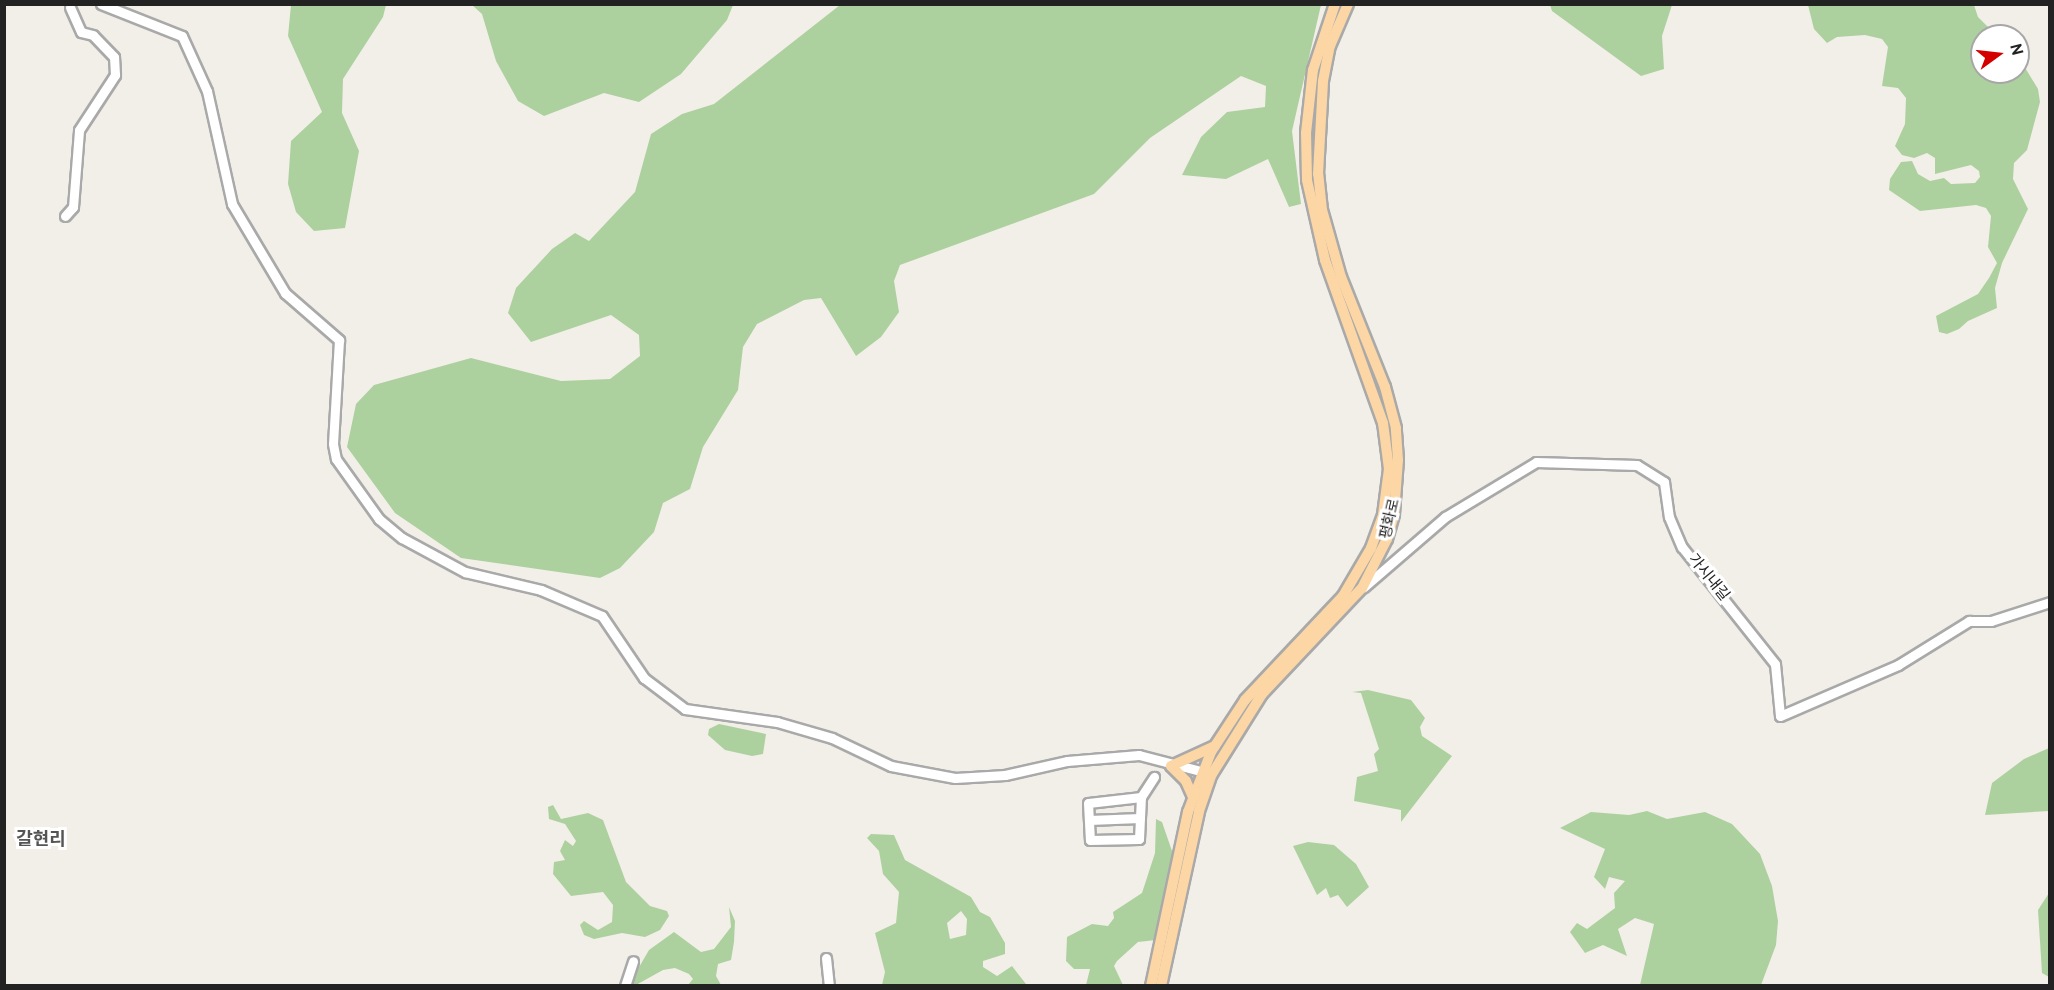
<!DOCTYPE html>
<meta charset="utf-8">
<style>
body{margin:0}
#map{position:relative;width:2054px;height:990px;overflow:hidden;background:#f2efe9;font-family:Overpass,"Noto Sans KR",sans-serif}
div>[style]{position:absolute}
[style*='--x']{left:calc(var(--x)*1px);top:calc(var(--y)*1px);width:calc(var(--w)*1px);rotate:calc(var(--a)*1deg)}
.forest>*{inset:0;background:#add19e}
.roads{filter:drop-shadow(2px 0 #a9a9a9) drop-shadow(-2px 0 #a9a9a9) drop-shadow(0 2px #a9a9a9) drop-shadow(0 -2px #a9a9a9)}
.minor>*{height:9px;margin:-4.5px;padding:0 4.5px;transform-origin:4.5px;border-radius:4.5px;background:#fff}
.major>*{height:10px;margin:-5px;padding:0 5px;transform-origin:5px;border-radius:5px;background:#fcd6a4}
span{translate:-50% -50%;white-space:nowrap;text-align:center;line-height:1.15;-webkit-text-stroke:6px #fff;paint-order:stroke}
.street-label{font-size:15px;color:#222}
.quarter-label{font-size:18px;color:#555;font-weight:700}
.frame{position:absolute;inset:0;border:6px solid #222;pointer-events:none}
.north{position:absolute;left:1970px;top:24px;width:60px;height:60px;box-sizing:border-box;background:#fff;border:2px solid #a7a7a7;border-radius:50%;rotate:75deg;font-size:16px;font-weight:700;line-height:24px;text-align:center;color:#222}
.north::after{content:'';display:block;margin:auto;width:21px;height:27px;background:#d40000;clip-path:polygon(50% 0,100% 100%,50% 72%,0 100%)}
</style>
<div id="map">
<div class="forest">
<i style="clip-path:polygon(291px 5px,386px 5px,383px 17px,343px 79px,342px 113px,359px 151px,345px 228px,314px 231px,296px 212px,288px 184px,291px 141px,322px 112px,288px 36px)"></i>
<i style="clip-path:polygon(472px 5px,733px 5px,727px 20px,681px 74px,639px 102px,604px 93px,544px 116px,518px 101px,496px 61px,482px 14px)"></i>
<i style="clip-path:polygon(840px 5px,1321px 5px,1292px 131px,1301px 204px,1289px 207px,1268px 159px,1226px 179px,1182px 175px,1201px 137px,1227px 112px,1265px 107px,1266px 86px,1241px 76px,1150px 138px,1094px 194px,900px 265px,894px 281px,899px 312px,881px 337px,856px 356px,821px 298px,804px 300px,757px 324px,743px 347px,738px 390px,703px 447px,690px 489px,663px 503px,654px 532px,620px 568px,600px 578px,461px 558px,395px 513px,347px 447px,356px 404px,374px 385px,471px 358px,561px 381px,610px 379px,640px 356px,639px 335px,611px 315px,531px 342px,508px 313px,516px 288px,552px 249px,575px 233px,589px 241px,635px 192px,651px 134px,682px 114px,714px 104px)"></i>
<i style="clip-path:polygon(1550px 5px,1672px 5px,1662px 36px,1664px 69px,1641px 76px,1552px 11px)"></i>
<i style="clip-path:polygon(1808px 5px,1974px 5px,1978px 17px,1997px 36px,1982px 36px,1982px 72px,2018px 72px,2018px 56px,2038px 89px,2040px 102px,2027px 150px,2014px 163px,2013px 179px,2028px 209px,2002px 263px,1995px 288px,1997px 308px,1968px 321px,1959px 329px,1947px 334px,1939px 332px,1936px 316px,1978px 294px,1989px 278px,1997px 263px,1988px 247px,1991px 216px,1986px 208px,1976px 205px,1920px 211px,1889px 190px,1890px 179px,1901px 162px,1912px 161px,1918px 174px,1930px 181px,1944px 178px,1951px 184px,1975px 183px,1980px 177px,1979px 171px,1971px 165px,1935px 174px,1935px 158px,1927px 153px,1914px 158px,1902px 155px,1895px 146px,1905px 124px,1906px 98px,1898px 88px,1882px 86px,1888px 47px,1882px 39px,1865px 35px,1837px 37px,1827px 43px,1814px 29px)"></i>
<i style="clip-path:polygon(1368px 690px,1411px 700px,1425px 718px,1420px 727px,1422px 736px,1452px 756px,1401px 822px,1401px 810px,1354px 801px,1357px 777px,1378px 771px,1374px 754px,1379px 749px,1361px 693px,1352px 692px)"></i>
<i style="clip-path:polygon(719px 724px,766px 734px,763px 754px,752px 756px,725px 750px,708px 735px,709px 729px)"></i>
<i style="clip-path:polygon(2049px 748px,2049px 811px,1985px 815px,1992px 783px,2024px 759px)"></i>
<i style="clip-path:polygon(553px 805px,561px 819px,588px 813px,603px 820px,626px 882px,650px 906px,667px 911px,669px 916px,660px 930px,645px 937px,622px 933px,594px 939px,584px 935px,580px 925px,584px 921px,598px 930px,612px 922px,613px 905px,603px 892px,571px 896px,553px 874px,554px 862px,565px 860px,560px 851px,565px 840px,573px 846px,576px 841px,565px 824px,549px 819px,548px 807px)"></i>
<i style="clip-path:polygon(1647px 811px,1667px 819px,1705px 812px,1732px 824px,1760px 854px,1772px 886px,1778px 921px,1776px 945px,1761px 985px,1640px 985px,1654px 924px,1635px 918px,1618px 929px,1627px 956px,1603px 945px,1585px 953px,1570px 932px,1577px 923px,1587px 929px,1615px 908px,1614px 893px,1625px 881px,1609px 877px,1605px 889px,1594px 877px,1605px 849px,1560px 828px,1591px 812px,1629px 815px)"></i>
<i style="clip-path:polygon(1156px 819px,1162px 822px,1173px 854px,1156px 940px,1138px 942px,1117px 961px,1114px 966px,1123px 985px,1086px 985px,1090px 969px,1074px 969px,1066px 961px,1067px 937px,1092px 924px,1108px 926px,1114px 918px,1113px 912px,1142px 893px,1155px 853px)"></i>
<i style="clip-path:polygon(evenodd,871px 834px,894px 835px,905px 860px,971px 897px,980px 912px,990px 917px,1005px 943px,1005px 954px,983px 961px,983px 967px,997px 976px,1012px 966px,1026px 984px,1034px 985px,882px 985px,885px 972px,875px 933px,896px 923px,899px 892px,883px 874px,879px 851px,867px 838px,871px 834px,961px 911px,967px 919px,966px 935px,950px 939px,947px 923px,961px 911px)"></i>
<i style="clip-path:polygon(1308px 842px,1334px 845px,1356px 864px,1369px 887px,1347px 907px,1338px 895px,1330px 898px,1326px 888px,1317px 895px,1293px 846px)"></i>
<i style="clip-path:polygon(2049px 893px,2049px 977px,2042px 973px,2038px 910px)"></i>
<i style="clip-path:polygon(729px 907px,735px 921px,734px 942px,731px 960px,718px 964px,716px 976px,721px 985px,688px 985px,693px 979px,689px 974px,675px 968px,663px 970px,636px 985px,628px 986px,649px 950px,674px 932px,701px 952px,714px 949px,731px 927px)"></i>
</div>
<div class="roads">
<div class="minor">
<i style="--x:101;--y:4;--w:87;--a:21.6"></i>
<i style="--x:182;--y:36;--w:60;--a:65.6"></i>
<i style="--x:207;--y:91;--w:116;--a:77.5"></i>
<i style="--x:232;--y:204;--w:104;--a:59.2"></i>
<i style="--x:285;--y:293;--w:72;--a:41"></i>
<i style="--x:339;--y:340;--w:104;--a:93.3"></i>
<i style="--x:333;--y:444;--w:15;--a:79"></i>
<i style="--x:336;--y:459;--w:74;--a:54.4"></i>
<i style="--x:379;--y:519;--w:30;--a:40"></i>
<i style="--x:402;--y:538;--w:72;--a:28.4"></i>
<i style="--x:465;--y:572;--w:78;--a:13.3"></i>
<i style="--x:541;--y:590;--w:66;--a:23.1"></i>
<i style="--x:602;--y:616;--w:75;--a:55.9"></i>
<i style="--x:644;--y:678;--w:51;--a:37.1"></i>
<i style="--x:685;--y:709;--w:93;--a:8"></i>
<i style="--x:777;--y:722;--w:57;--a:16.2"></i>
<i style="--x:832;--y:738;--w:65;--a:25.4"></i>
<i style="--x:891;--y:766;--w:65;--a:10.6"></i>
<i style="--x:955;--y:778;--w:50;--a:-3.4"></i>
<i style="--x:1005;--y:775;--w:64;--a:-12.7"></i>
<i style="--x:1067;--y:761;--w:72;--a:-4.8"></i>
<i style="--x:1139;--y:755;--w:71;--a:14.6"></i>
<i style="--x:65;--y:216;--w:12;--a:-48"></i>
<i style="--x:73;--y:207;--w:77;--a:-85.5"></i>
<i style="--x:79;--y:130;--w:66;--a:-56.8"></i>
<i style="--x:115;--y:75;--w:18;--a:-93"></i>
<i style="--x:114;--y:57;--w:30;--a:-134"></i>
<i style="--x:93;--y:35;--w:12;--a:-166"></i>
<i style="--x:81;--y:32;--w:27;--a:-114"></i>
<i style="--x:1364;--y:587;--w:107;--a:-40.8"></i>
<i style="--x:1445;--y:517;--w:106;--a:-31.1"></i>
<i style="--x:1536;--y:462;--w:101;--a:1.7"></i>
<i style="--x:1637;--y:465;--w:32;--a:32"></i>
<i style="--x:1664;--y:482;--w:35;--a:82"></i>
<i style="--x:1669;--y:517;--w:33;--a:67"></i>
<i style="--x:1682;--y:547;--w:149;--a:51.5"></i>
<i style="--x:1775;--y:664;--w:52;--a:84.5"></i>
<i style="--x:1780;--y:716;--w:129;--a:-23.4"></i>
<i style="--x:1898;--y:665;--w:84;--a:-31.8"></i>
<i style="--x:1969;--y:621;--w:22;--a:0"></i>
<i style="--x:1991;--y:621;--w:62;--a:-17.9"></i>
<i style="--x:1141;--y:797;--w:53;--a:173.5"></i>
<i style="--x:1088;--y:803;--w:37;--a:87"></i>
<i style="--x:1090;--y:840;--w:49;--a:-1.2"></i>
<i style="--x:1139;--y:839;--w:42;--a:-87.3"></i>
<i style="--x:1141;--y:797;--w:24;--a:-57"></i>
<i style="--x:1089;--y:820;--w:51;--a:-2.2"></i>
<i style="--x:826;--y:958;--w:28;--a:84"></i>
<i style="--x:625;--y:986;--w:26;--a:-72"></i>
</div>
<div class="major">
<i style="--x:1193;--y:797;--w:17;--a:-114"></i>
<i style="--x:1186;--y:781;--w:21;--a:-135"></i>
<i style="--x:1171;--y:766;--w:48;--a:-24.4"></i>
<i style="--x:1151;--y:986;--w:178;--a:-78"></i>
<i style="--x:1188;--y:812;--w:64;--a:-69"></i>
<i style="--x:1211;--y:752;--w:62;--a:-56.8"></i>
<i style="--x:1245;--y:700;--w:143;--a:-46.7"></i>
<i style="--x:1343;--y:596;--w:56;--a:-59.7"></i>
<i style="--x:1371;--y:548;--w:35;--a:-70"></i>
<i style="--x:1383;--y:515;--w:46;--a:-82.6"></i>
<i style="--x:1389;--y:469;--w:46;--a:-97.4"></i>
<i style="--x:1383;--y:423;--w:173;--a:-109.6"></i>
<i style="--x:1325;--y:260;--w:82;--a:-102.7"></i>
<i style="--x:1307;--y:180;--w:47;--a:-91.2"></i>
<i style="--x:1306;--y:133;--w:63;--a:-83.7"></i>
<i style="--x:1313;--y:70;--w:70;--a:-71.6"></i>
<i style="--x:1161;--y:986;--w:179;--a:-77.7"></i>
<i style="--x:1199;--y:811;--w:39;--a:-71"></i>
<i style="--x:1212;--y:774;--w:94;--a:-58"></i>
<i style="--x:1262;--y:694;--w:146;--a:-46.7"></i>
<i style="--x:1362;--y:588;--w:55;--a:-63"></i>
<i style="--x:1387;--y:539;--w:26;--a:-74"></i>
<i style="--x:1394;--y:514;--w:54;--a:-85.8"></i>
<i style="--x:1398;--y:460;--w:32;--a:-94"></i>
<i style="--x:1396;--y:428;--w:42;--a:-105"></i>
<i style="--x:1385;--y:387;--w:118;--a:-111.8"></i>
<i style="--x:1341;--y:277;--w:70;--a:-105.8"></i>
<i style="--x:1322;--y:210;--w:36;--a:-96"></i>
<i style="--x:1318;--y:174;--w:93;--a:-86.9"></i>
<i style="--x:1323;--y:81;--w:36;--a:-79"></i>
<i style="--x:1330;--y:46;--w:46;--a:-66.8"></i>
</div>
</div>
<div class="street-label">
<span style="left:1391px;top:519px;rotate:-77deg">평화로</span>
<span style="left:1708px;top:578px;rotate:51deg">가시내길</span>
</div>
<div class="quarter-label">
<span style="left:41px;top:841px">갈현리</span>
</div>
<div class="frame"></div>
<div class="north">N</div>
</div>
